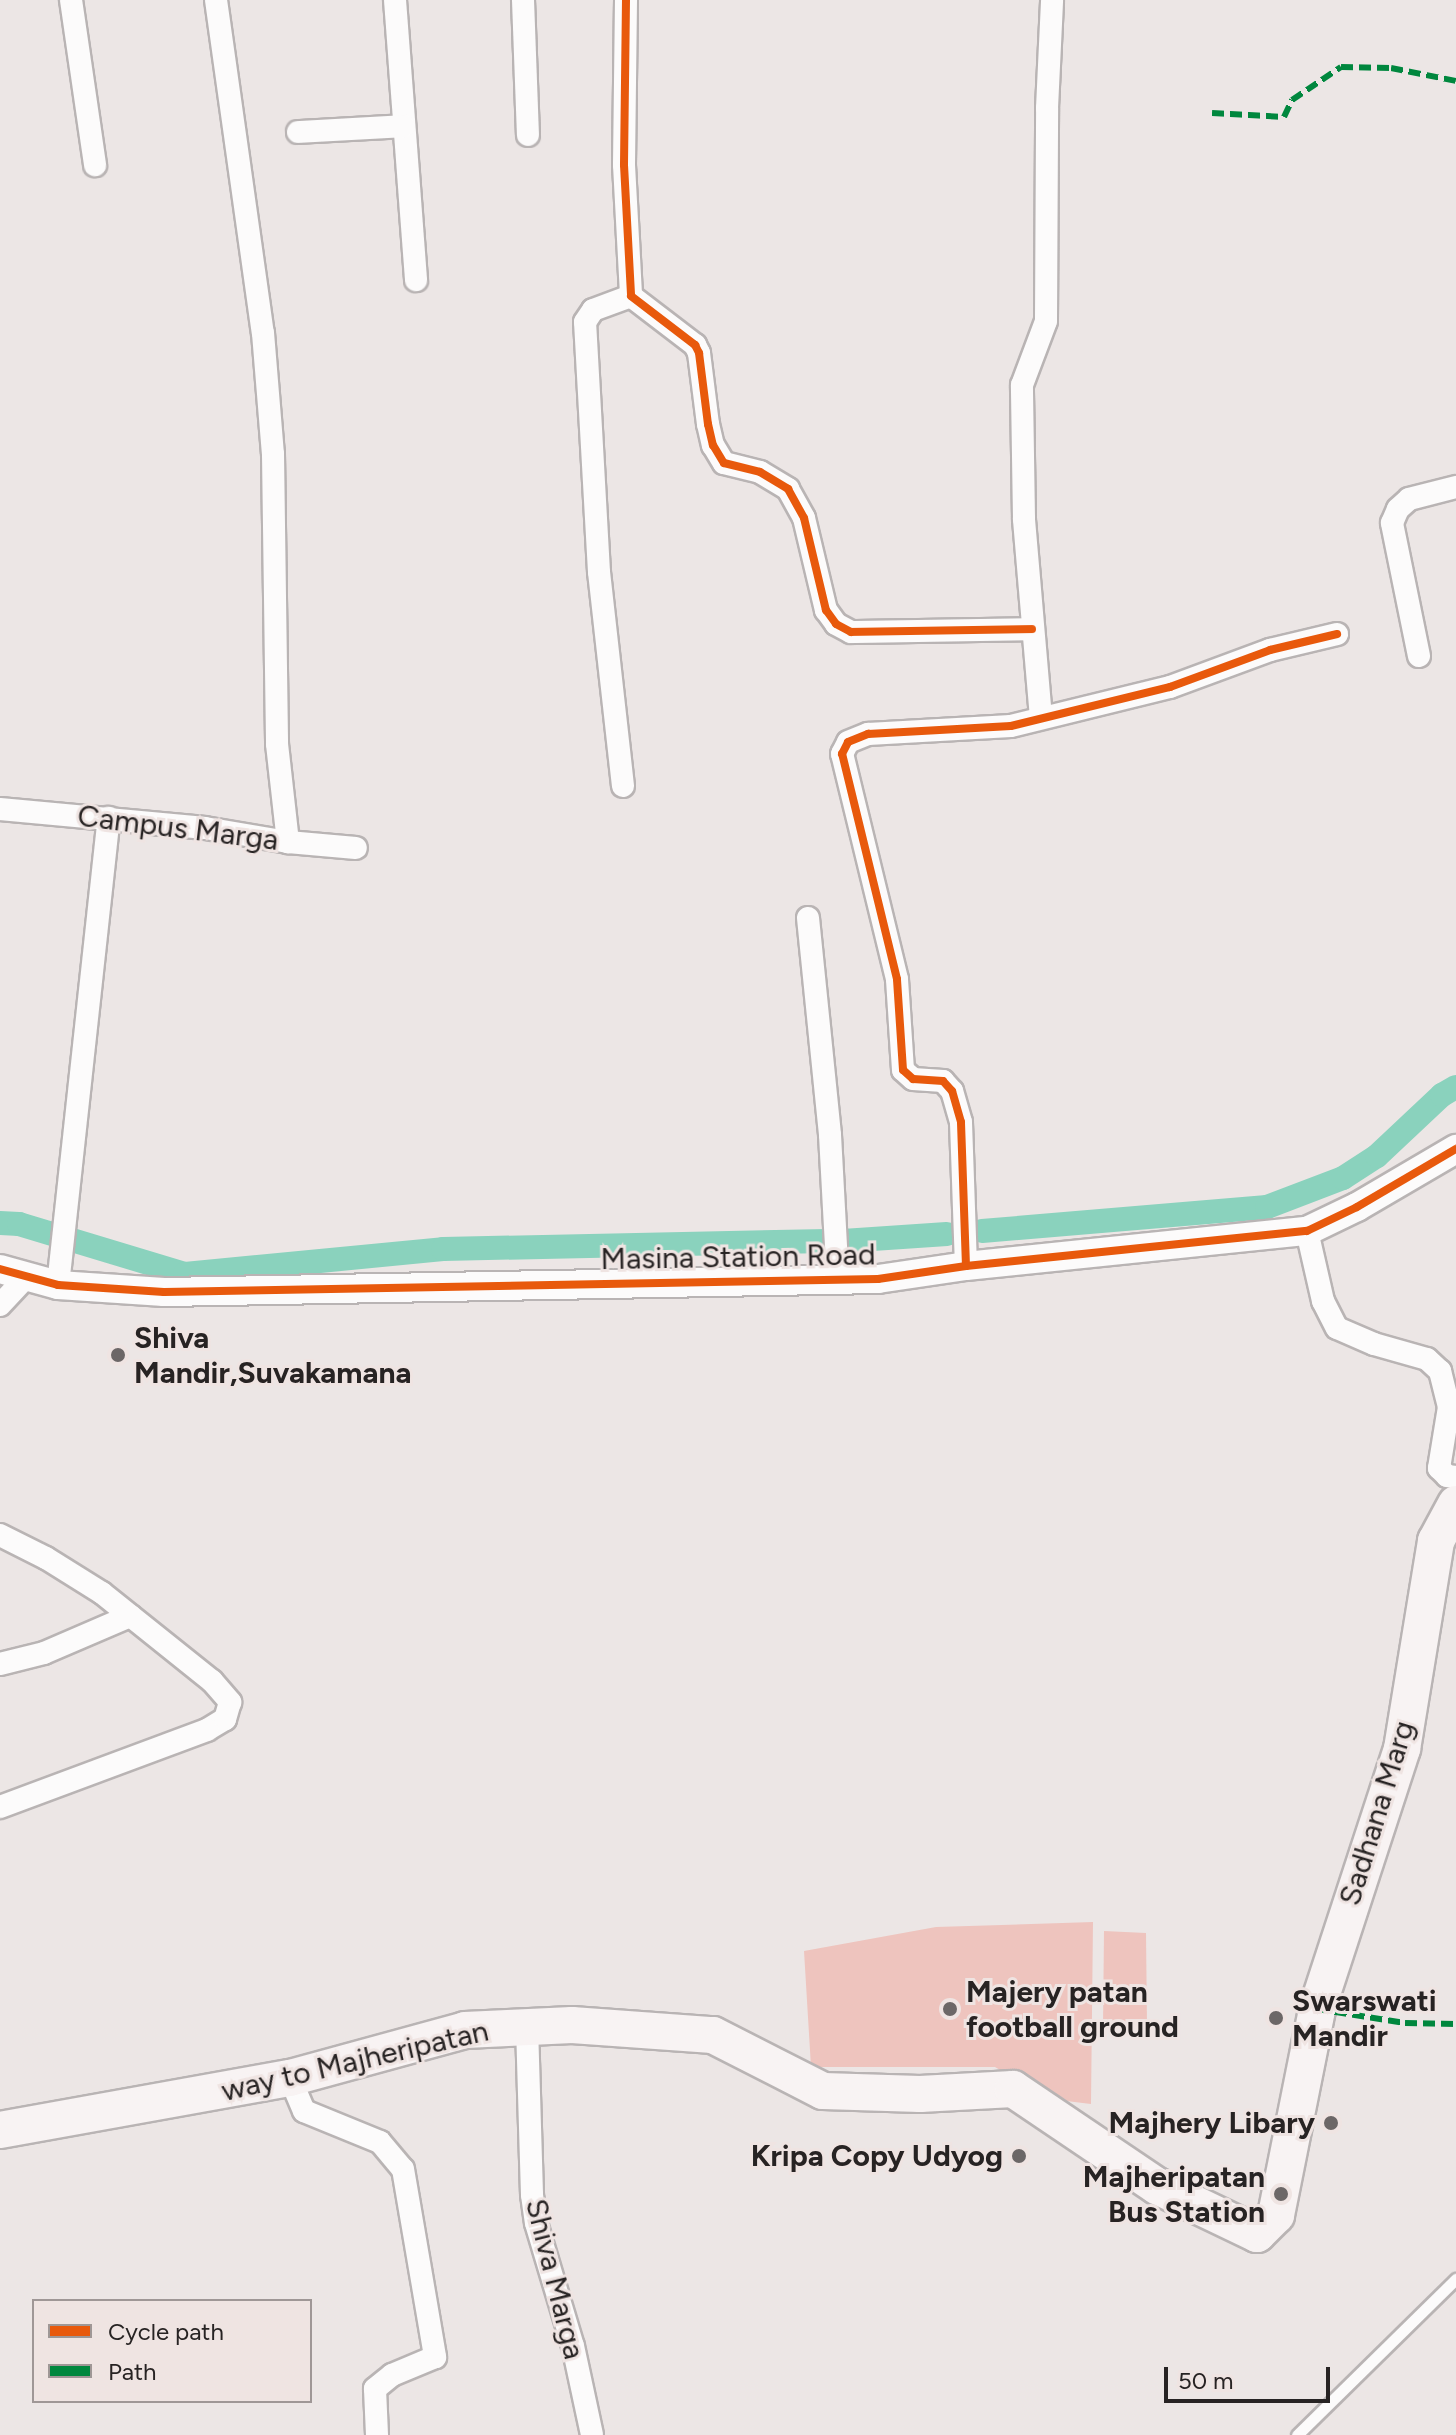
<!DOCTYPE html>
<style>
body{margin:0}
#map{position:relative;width:1456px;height:2435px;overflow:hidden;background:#ece6e5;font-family:Figtree,sans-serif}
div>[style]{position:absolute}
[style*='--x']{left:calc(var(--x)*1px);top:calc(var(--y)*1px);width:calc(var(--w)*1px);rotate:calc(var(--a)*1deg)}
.green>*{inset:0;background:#eec4be}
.canal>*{height:24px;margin:-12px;padding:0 12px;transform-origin:12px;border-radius:12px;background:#8ad2bd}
.roads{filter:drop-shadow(2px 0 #b9b4b4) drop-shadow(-2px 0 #b9b4b4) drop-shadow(0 2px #b9b4b4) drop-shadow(0 -2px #b9b4b4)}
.service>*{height:11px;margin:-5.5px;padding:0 5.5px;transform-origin:5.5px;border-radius:5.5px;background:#fcfbfb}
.minor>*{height:22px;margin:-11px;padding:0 11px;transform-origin:11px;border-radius:11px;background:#fcfbfb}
.tertiary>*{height:28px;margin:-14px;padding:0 14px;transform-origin:14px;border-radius:14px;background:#fcfbfb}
.primary>*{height:36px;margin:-18px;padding:0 18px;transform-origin:18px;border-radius:18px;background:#f8f3f3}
.quiet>*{height:6px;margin-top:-3px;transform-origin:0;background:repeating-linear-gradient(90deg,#00873e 0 12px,transparent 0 18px)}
.cycleway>*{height:8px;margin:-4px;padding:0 4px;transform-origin:4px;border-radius:4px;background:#e8590c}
.dots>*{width:22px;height:22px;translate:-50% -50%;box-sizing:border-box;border:4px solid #efe4e2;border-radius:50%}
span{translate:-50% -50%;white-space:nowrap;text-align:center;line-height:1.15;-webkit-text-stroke:6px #efe4e2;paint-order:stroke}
.street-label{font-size:30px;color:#272323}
.poi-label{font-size:30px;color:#272323;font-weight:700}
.left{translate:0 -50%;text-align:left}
.right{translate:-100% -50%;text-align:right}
.legend{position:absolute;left:32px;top:2299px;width:280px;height:104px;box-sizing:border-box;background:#efe4e2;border:2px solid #9f9796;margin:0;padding:10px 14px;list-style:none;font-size:24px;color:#272323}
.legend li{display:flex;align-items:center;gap:16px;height:40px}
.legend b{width:40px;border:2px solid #9f9796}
.scale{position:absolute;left:1164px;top:2367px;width:166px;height:36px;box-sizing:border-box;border:4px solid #272323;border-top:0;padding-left:10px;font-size:24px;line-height:28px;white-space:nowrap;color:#272323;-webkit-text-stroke:6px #efe4e2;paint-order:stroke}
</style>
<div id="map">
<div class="green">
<i style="clip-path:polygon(1093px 1922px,1091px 2104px,1050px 2099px,995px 2067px,811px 2067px,804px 1951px,936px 1927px)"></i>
<i style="clip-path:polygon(1104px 1931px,1146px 1933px,1147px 2026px,1103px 2026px)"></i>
</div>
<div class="canal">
<i style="--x:0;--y:1223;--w:19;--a:3"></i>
<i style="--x:19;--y:1224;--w:173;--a:16.8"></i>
<i style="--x:185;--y:1274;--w:259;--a:-5.5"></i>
<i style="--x:443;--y:1249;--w:385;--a:-1.2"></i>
<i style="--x:982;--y:1231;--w:286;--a:-4.8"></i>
<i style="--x:1267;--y:1207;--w:81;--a:-20.9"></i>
<i style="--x:1343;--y:1178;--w:40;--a:-32.9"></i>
<i style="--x:1377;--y:1156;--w:89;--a:-43.2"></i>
<i style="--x:1442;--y:1095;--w:16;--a:-30"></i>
<i style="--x:843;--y:1241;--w:104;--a:-3.9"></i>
</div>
<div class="roads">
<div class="service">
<i style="--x:1297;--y:2435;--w:223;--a:-44.5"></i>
</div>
<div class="minor">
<i style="--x:71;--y:0;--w:167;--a:81.7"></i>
<i style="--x:216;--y:0;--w:336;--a:82"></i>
<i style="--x:263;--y:333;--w:121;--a:85.3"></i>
<i style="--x:273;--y:454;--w:290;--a:89.2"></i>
<i style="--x:277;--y:744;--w:99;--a:83.6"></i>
<i style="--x:395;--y:0;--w:281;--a:85.7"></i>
<i style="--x:523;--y:0;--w:135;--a:87.9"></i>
<i style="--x:626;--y:0;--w:165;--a:90.7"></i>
<i style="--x:624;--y:165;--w:131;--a:86.9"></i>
<i style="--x:631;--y:296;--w:81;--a:37.4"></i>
<i style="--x:695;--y:345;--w:9;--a:63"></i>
<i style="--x:699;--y:353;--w:72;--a:82.8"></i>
<i style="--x:708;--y:424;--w:22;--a:77"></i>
<i style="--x:713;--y:445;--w:21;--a:59"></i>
<i style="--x:724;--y:463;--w:37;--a:14"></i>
<i style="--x:760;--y:472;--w:33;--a:31"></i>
<i style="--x:788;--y:489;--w:33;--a:61"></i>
<i style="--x:804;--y:518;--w:95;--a:76.6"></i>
<i style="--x:826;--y:610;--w:17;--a:54"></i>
<i style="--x:836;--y:624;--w:17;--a:28"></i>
<i style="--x:851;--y:632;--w:181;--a:-0.9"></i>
<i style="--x:298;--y:132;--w:106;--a:-3.2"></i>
<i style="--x:1419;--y:656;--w:136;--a:-101.5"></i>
<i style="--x:1392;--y:523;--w:15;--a:-67"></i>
<i style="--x:1398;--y:509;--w:15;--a:-42"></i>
<i style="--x:1409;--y:499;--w:49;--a:-14.3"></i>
<i style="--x:1041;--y:718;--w:200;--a:-94.9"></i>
<i style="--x:1024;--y:519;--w:134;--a:-90.9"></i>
<i style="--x:1022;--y:385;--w:68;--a:-69.4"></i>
<i style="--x:1046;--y:321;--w:213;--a:-89.7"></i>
<i style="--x:1047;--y:108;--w:108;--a:-87.3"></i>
<i style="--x:623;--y:786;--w:215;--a:-96.4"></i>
<i style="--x:599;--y:572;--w:250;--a:-93.2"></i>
<i style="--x:585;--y:322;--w:14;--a:-56"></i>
<i style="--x:593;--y:310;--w:40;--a:-20.2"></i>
<i style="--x:0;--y:809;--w:206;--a:5.3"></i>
<i style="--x:205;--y:828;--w:84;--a:9.6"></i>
<i style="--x:288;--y:842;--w:68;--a:5"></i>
<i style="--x:808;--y:918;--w:218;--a:84.2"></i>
<i style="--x:830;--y:1135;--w:147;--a:86.9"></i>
<i style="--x:1307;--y:1231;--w:72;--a:77.1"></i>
<i style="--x:1323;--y:1301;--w:30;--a:63"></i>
<i style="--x:1337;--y:1328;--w:40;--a:23.4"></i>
<i style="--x:1374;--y:1344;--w:55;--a:15.8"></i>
<i style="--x:1427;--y:1359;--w:18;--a:43"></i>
<i style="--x:1440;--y:1371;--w:37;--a:76"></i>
<i style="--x:1449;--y:1407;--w:62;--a:99.3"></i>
<i style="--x:1439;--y:1468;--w:11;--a:45"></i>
<i style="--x:1447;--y:1476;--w:9;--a:6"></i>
<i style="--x:966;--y:1266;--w:144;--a:-92"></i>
<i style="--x:961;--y:1122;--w:32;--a:-106"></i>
<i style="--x:952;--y:1091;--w:13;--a:-132"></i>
<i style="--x:943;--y:1081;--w:30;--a:-176"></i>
<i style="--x:913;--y:1079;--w:13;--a:-138"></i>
<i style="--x:903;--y:1070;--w:91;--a:-93.8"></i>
<i style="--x:897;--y:979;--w:232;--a:-103.7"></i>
<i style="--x:842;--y:754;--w:13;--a:-63"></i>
<i style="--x:848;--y:742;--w:22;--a:-22"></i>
<i style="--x:868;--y:734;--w:143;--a:-3.2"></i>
<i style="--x:1011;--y:726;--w:164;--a:-13.8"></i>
<i style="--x:1170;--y:687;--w:107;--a:-20.3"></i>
<i style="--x:1270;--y:650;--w:69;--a:-13.4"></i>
<i style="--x:58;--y:1285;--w:470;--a:-83.8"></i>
<i style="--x:0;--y:1305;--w:38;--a:-47"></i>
<i style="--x:0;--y:1535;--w:51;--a:26.6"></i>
<i style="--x:46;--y:1558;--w:66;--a:32"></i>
<i style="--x:102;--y:1593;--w:141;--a:38.7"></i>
<i style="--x:212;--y:1681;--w:28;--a:49"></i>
<i style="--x:230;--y:1702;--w:18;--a:106"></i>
<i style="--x:225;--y:1719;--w:21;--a:149"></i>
<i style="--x:207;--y:1730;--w:221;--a:159.6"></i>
<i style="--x:0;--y:1664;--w:45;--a:-14"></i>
<i style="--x:44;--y:1653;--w:94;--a:-23.3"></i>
<i style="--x:527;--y:2026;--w:169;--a:88.3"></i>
<i style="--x:532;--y:2195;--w:28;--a:82"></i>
<i style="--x:536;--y:2223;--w:128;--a:73.3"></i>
<i style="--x:573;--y:2346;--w:91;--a:77.9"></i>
<i style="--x:290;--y:2078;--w:36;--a:67"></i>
<i style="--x:304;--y:2111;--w:82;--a:22.2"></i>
<i style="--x:380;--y:2142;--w:35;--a:50"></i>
<i style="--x:403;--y:2169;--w:191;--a:80.3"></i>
<i style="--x:435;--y:2357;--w:47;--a:157.3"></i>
<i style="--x:392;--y:2375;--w:22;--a:141"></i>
<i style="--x:375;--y:2389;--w:46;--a:87.5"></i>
</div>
<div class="tertiary">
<i style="--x:0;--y:1269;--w:60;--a:15.4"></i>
<i style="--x:58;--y:1285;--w:106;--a:3.8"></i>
<i style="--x:164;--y:1292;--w:714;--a:-1.04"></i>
<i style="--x:878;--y:1279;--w:89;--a:-8.4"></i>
<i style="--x:966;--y:1266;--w:343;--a:-5.9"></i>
<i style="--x:1307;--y:1231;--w:55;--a:-25.6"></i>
<i style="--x:1357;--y:1207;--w:115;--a:-30.4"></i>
</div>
<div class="primary">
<i style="--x:0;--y:2130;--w:295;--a:-10.2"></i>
<i style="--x:290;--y:2078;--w:181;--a:-15.3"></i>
<i style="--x:465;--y:2030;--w:107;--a:-2.7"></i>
<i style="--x:572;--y:2025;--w:141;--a:4.1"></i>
<i style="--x:713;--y:2035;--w:123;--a:27"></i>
<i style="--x:823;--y:2091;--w:97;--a:1.8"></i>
<i style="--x:920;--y:2094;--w:93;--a:-3.1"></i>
<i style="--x:1013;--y:2089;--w:174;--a:34"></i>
<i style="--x:1157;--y:2186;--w:111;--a:25.6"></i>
<i style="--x:1257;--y:2234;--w:27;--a:-45"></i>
<i style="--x:1276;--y:2215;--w:210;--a:-78.7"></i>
<i style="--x:1317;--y:2009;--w:274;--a:-71.9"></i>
<i style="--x:1402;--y:1749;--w:211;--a:-80.7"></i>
<i style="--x:1436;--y:1541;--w:42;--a:-61.6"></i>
</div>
</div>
<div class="quiet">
<i style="--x:1212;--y:113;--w:72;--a:3.2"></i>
<i style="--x:1284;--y:117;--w:19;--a:-65"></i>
<i style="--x:1292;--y:100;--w:59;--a:-34"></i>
<i style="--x:1341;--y:67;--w:50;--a:1.1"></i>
<i style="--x:1391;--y:68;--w:66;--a:11.3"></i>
<i style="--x:1317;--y:2009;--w:89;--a:9"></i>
<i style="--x:1405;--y:2023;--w:51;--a:1.1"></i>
</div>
<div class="cycleway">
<i style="--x:626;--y:0;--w:165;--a:90.7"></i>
<i style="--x:624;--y:165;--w:131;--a:86.9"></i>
<i style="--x:631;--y:296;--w:81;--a:37.4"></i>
<i style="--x:695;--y:345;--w:9;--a:63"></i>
<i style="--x:699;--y:353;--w:72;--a:82.8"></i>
<i style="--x:708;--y:424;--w:22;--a:77"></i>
<i style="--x:713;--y:445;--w:21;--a:59"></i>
<i style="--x:724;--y:463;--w:37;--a:14"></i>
<i style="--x:760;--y:472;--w:33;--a:31"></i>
<i style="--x:788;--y:489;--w:33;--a:61"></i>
<i style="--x:804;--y:518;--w:95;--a:76.6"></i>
<i style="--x:826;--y:610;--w:17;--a:54"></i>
<i style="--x:836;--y:624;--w:17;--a:28"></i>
<i style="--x:851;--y:632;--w:181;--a:-0.9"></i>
<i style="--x:966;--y:1266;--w:144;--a:-92"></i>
<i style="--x:961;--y:1122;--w:32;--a:-106"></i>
<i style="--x:952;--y:1091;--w:13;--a:-132"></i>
<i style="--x:943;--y:1081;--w:30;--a:-176"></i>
<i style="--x:913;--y:1079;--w:13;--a:-138"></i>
<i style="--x:903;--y:1070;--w:91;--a:-93.8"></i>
<i style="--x:897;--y:979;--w:232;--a:-103.7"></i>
<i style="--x:842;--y:754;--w:13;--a:-63"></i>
<i style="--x:848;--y:742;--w:22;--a:-22"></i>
<i style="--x:868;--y:734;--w:143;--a:-3.2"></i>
<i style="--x:1011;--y:726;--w:164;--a:-13.8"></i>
<i style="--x:1170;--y:687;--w:107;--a:-20.3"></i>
<i style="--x:1270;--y:650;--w:69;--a:-13.4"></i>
<i style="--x:0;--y:1269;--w:60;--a:15.4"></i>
<i style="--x:58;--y:1285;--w:106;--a:3.8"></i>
<i style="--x:164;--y:1292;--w:714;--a:-1.04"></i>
<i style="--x:878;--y:1279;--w:89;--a:-8.4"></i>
<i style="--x:966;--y:1266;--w:343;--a:-5.9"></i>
<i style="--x:1307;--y:1231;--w:55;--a:-25.6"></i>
<i style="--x:1357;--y:1207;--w:115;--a:-30.4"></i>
</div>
<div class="dots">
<i style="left:118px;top:1355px;background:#6c6767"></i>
<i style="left:950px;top:2009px;background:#6c6767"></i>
<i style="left:1276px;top:2018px;background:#6c6767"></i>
<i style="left:1331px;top:2123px;background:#6c6767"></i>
<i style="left:1019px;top:2156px;background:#6c6767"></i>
<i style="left:1281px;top:2194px;background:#6c6767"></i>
</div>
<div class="street-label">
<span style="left:178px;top:828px;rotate:7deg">Campus Marga</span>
<span style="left:738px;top:1257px;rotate:-1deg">Masina Station Road</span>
<span style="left:1377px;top:1813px;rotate:-73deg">Sadhana Marg</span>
<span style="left:355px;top:2061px;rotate:-13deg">way to Majheripatan</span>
<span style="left:555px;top:2279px;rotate:76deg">Shiva Marga</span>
</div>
<div class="poi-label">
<span class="left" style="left:134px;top:1355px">Shiva<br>Mandir,Suvakamana</span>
<span class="left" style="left:966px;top:2009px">Majery patan<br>football ground</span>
<span class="left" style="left:1292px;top:2018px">Swarswati<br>Mandir</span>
<span class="right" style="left:1315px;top:2123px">Majhery Libary</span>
<span class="right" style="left:1003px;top:2156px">Kripa Copy Udyog</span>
<span class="right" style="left:1265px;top:2194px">Majheripatan<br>Bus Station</span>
</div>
<ul class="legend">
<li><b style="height:10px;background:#e8590c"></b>Cycle path</li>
<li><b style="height:10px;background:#00873e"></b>Path</li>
</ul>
<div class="scale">50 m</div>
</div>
